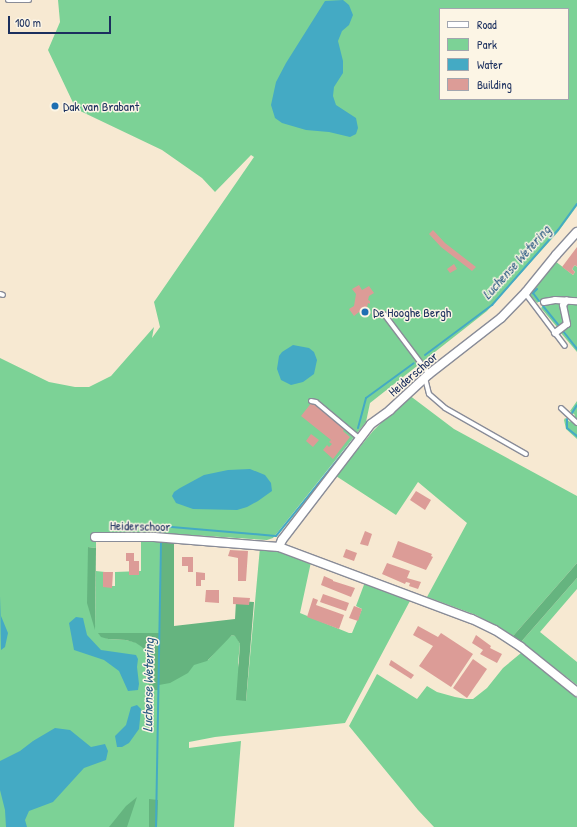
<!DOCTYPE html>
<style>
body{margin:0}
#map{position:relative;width:577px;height:827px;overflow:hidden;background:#f7e9d2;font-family:"Patrick Hand",sans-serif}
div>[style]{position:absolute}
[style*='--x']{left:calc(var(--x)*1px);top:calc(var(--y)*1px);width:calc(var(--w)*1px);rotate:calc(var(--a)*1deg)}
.green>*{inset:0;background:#7cd296}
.forest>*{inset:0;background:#65b47f}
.water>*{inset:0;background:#44aac4}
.stream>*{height:2px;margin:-1px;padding:0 1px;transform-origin:1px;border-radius:1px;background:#44aac4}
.building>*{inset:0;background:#dc9c97}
.roads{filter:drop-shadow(1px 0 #898c98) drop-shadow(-1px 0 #898c98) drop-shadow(0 1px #898c98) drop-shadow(0 -1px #898c98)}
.service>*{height:4px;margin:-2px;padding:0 2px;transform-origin:2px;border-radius:2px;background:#fff}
.pedestrian>*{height:6px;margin:-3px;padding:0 3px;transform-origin:3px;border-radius:3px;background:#fff}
.minor>*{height:8px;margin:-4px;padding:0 4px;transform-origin:4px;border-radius:4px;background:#fff}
.dots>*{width:11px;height:11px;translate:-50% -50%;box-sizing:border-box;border:2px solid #fcf5e5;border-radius:50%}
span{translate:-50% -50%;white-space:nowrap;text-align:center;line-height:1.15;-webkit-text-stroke:3px #fcf5e5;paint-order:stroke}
.poi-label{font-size:13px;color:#1b2f5e}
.left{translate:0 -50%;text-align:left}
.street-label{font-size:13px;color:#1b2f5e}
.water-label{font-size:14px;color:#295a82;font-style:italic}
.legend{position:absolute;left:439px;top:8px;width:130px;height:92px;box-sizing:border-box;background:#fcf5e5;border:1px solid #a2a6af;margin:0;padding:5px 7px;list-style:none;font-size:12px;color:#1b2f5e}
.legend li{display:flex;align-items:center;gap:8px;height:20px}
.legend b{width:20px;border:1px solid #a2a6af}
.scale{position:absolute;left:8px;top:16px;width:103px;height:18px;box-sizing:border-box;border:2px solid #1b2f5e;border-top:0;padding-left:5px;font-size:12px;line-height:14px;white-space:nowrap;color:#1b2f5e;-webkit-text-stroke:3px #fcf5e5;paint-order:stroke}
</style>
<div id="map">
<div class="green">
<i style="clip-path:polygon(evenodd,58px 0,577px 0,577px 206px,558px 232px,487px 311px,370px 403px,366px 422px,273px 538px,267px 540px,160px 533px,100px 532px,100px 542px,96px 542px,96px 548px,88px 547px,95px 626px,96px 571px,105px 572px,106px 586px,115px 586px,115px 572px,141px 571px,141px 542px,160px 542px,159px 633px,99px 634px,108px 639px,126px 640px,208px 660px,226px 640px,232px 635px,236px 636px,240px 644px,238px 663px,246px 701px,260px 547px,286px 553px,311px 562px,300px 613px,349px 633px,352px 633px,362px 609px,356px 606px,365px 582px,411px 599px,345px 723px,215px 737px,189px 742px,189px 748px,241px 741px,234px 827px,0 827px,0 358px,49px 382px,75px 387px,89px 387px,111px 376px,154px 327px,152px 338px,160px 327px,154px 302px,254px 157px,251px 155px,215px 192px,202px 178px,162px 150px,76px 109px,48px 50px,60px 22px,58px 0,440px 9px,568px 9px,568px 99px,440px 99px,440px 9px)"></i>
<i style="clip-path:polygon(555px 261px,573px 275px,575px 272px,572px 269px,575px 265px,577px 267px,577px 352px,561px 333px,566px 329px,562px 324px,557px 327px,541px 308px,546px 304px,542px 299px,537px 303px,531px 296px,531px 290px)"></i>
<i style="clip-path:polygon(409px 395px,454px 429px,577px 496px,577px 563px,513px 636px,476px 615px,427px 597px,467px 523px,418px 482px,396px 515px,336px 476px,373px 431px)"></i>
<i style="clip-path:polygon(577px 401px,577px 439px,566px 429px,564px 420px,565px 418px,570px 422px,575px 415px,570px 411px)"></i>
<i style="clip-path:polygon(577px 578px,577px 589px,540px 632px,577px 662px,577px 685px,521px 642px)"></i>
<i style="clip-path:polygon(521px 653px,577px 698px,577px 827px,434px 827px,418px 810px,349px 726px,377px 674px,417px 699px,427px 686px,437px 692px,455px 697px,466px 699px,473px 699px,487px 688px,503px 668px)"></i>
</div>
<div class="forest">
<i style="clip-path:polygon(160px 542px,174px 543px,174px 626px,235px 619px,236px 601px,254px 602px,246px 701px,236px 700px,240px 644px,235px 636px,232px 635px,207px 661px,194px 665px,188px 673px,170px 683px,159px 685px,159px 690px,149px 690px,146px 652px,142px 647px,136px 643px,126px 640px,108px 639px,101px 637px,98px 633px,159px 633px)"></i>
<i style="clip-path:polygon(88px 547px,96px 548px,95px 630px,87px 603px)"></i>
<i style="clip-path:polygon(577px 563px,577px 578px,521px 642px,513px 636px)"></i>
<i style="clip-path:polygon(137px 797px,127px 827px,109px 827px,126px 806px)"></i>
<i style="clip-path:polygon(149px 799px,158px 800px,157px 827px,149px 827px)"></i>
</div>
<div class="water">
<i style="clip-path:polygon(343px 0,349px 5px,353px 15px,349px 25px,342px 31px,338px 41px,343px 61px,343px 73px,334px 87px,333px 96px,336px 105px,356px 118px,358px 128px,356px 134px,350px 137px,329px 132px,306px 130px,282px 123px,275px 118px,271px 105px,276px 82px,286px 63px,325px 1px)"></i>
<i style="clip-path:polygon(293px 345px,309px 348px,314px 352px,317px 360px,314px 374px,303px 382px,291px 385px,281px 380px,277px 369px,279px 356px,282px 352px)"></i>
<i style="clip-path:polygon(250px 469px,265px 475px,271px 483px,272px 491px,258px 501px,247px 507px,237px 510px,193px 509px,176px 503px,172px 496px,174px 492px,180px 488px,204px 475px,228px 470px)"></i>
<i style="clip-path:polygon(0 596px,1px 616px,8px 633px,5px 647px,1px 650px)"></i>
<i style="clip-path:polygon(76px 617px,83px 618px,87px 635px,101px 650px,136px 655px,138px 659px,137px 667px,139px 684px,138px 690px,128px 691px,119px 671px,104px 660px,74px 650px,69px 623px)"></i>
<i style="clip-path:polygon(137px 705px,141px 709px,139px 729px,129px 743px,122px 747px,117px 747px,115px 736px,126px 725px,131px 707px)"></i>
<i style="clip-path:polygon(55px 728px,70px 730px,91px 747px,105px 744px,108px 751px,106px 760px,84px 768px,53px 802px,29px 811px,25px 820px,27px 827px,6px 827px,5px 810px,0 790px,0 761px,20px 751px,33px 741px)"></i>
</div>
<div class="stream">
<i style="--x:537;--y:289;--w:6;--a:135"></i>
<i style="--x:533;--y:293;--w:10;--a:53"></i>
<i style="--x:543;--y:306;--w:26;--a:51"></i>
<i style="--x:563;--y:331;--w:23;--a:52"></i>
<i style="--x:425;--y:355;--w:84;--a:-36.7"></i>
<i style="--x:492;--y:305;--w:100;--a:-48.7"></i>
<i style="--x:558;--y:230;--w:32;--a:-54"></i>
<i style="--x:572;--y:413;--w:9;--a:-58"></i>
<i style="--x:567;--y:419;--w:9;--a:90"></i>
<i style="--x:567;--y:428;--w:13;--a:39"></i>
<i style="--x:358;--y:428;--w:31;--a:-75"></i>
<i style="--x:366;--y:398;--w:59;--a:-36.1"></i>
<i style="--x:160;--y:532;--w:6;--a:-90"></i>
<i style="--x:160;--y:526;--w:116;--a:4.9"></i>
<i style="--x:276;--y:536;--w:126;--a:-51.1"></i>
<i style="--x:156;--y:827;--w:285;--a:-89"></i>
</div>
<div class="building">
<i style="clip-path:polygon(433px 230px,445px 243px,476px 267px,472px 271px,441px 247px,429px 234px)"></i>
<i style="clip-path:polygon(577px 247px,577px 267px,575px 265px,572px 269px,575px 272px,573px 275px,562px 267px)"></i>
<i style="clip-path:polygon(454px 264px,457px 269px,450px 273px,447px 269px)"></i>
<i style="clip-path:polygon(359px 285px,362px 290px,369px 286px,374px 293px,369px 296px,368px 300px,370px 301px,370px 304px,368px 303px,367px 308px,371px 313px,365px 317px,359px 312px,354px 316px,349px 309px,354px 306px,356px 294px,352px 289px)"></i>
<i style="clip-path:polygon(312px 402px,345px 428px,343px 431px,350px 437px,333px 459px,323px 450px,327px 445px,329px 447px,332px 444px,329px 442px,331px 440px,301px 416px)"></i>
<i style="clip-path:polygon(311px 434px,319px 440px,313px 447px,306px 441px)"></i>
<i style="clip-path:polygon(416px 491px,431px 500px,425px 510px,410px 500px)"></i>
<i style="clip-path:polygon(365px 531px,372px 534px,368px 546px,360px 544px)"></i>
<i style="clip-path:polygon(398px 541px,432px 554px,431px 556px,433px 557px,426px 570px,392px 557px)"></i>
<i style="clip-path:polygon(346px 549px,357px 553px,354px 561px,343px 557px)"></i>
<i style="clip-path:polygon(230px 550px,248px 551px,246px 581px,238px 581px,238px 558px,228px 556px)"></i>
<i style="clip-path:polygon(126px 553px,134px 553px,134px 561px,139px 561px,139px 575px,129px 575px,129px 561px,126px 561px)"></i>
<i style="clip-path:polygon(182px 557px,193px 557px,193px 572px,188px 572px,188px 566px,182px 566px)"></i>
<i style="clip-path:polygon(387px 563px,410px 571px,407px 578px,421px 582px,418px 589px,409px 586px,410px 583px,406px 582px,405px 584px,382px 574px)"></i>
<i style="clip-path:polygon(103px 572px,113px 572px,112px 588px,103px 587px)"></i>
<i style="clip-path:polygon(196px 572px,205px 573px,205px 580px,201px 580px,201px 586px,196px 586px)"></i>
<i style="clip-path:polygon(324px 576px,333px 580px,333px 581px,355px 588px,351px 597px,321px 585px)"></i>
<i style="clip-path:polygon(206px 590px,219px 590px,219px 603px,205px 602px)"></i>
<i style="clip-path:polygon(323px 594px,349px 603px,346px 611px,320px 602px)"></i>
<i style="clip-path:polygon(233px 597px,250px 598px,249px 605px,233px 604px)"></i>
<i style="clip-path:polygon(313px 598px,318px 600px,316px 605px,344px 615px,339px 629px,307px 617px)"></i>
<i style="clip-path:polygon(354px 606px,362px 609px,358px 621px,349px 618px)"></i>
<i style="clip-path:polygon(418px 626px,438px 637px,441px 633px,473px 654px,451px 687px,419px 666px,433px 646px,413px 635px)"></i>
<i style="clip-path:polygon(476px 635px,491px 646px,490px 648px,502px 654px,497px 663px,480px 654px,483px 650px,472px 643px)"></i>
<i style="clip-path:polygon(473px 659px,487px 669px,467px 698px,453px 688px)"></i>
<i style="clip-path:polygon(391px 660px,414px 675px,411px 679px,389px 665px)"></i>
</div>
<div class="roads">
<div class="service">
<i style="--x:8;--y:0;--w:21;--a:0"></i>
<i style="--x:525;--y:293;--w:66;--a:53"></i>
<i style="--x:0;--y:294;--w:3;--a:18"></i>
<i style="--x:384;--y:314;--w:75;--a:53.1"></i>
<i style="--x:425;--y:378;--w:16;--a:76"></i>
<i style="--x:429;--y:394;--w:21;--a:41"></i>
<i style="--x:445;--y:408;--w:93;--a:29.6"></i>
<i style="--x:311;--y:401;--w:5;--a:11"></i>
<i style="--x:316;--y:402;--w:56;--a:39.9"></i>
<i style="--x:561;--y:408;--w:22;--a:43"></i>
</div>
<div class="pedestrian">
<i style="--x:544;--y:302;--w:11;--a:-10"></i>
<i style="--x:555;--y:300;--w:22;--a:3"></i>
<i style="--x:555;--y:333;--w:15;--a:-37"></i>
<i style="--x:567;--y:324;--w:19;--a:-102"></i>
<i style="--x:563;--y:305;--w:6;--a:-51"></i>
</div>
<div class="minor">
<i style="--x:95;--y:537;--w:59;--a:0"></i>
<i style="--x:154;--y:537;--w:125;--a:4.6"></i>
<i style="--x:279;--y:547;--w:206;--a:20.5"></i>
<i style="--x:472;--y:619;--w:25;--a:26"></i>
<i style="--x:495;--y:630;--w:31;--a:33"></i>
<i style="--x:521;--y:647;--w:72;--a:38.8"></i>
<i style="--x:279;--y:547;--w:8;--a:-67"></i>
<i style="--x:282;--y:540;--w:146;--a:-52.5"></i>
<i style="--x:371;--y:424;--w:24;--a:-36"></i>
<i style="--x:390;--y:410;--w:53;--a:-42.7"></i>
<i style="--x:429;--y:374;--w:91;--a:-37.9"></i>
<i style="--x:501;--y:318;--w:36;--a:-46"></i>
<i style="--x:526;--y:292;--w:48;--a:-51"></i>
<i style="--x:556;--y:255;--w:31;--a:-48"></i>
</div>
</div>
<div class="dots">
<i style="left:55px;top:106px;background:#1f6fb2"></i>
<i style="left:365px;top:312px;background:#1f6fb2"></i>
</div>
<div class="poi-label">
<span class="left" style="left:63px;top:106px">Dak van Brabant</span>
<span class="left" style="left:373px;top:312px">De Hooghe Bergh</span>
</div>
<div class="street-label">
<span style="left:413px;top:374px;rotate:-41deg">Heiderschoor</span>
<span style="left:140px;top:526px;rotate:1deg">Heiderschoor</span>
</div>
<div class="water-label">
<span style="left:516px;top:262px;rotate:-48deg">Luchense Wetering</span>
<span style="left:148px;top:685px;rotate:-89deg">Luchense Wetering</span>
</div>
<ul class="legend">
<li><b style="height:5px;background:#fff"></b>Road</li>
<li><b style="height:11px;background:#7cd296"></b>Park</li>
<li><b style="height:11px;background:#44aac4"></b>Water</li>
<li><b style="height:11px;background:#dc9c97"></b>Building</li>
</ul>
<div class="scale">100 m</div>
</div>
